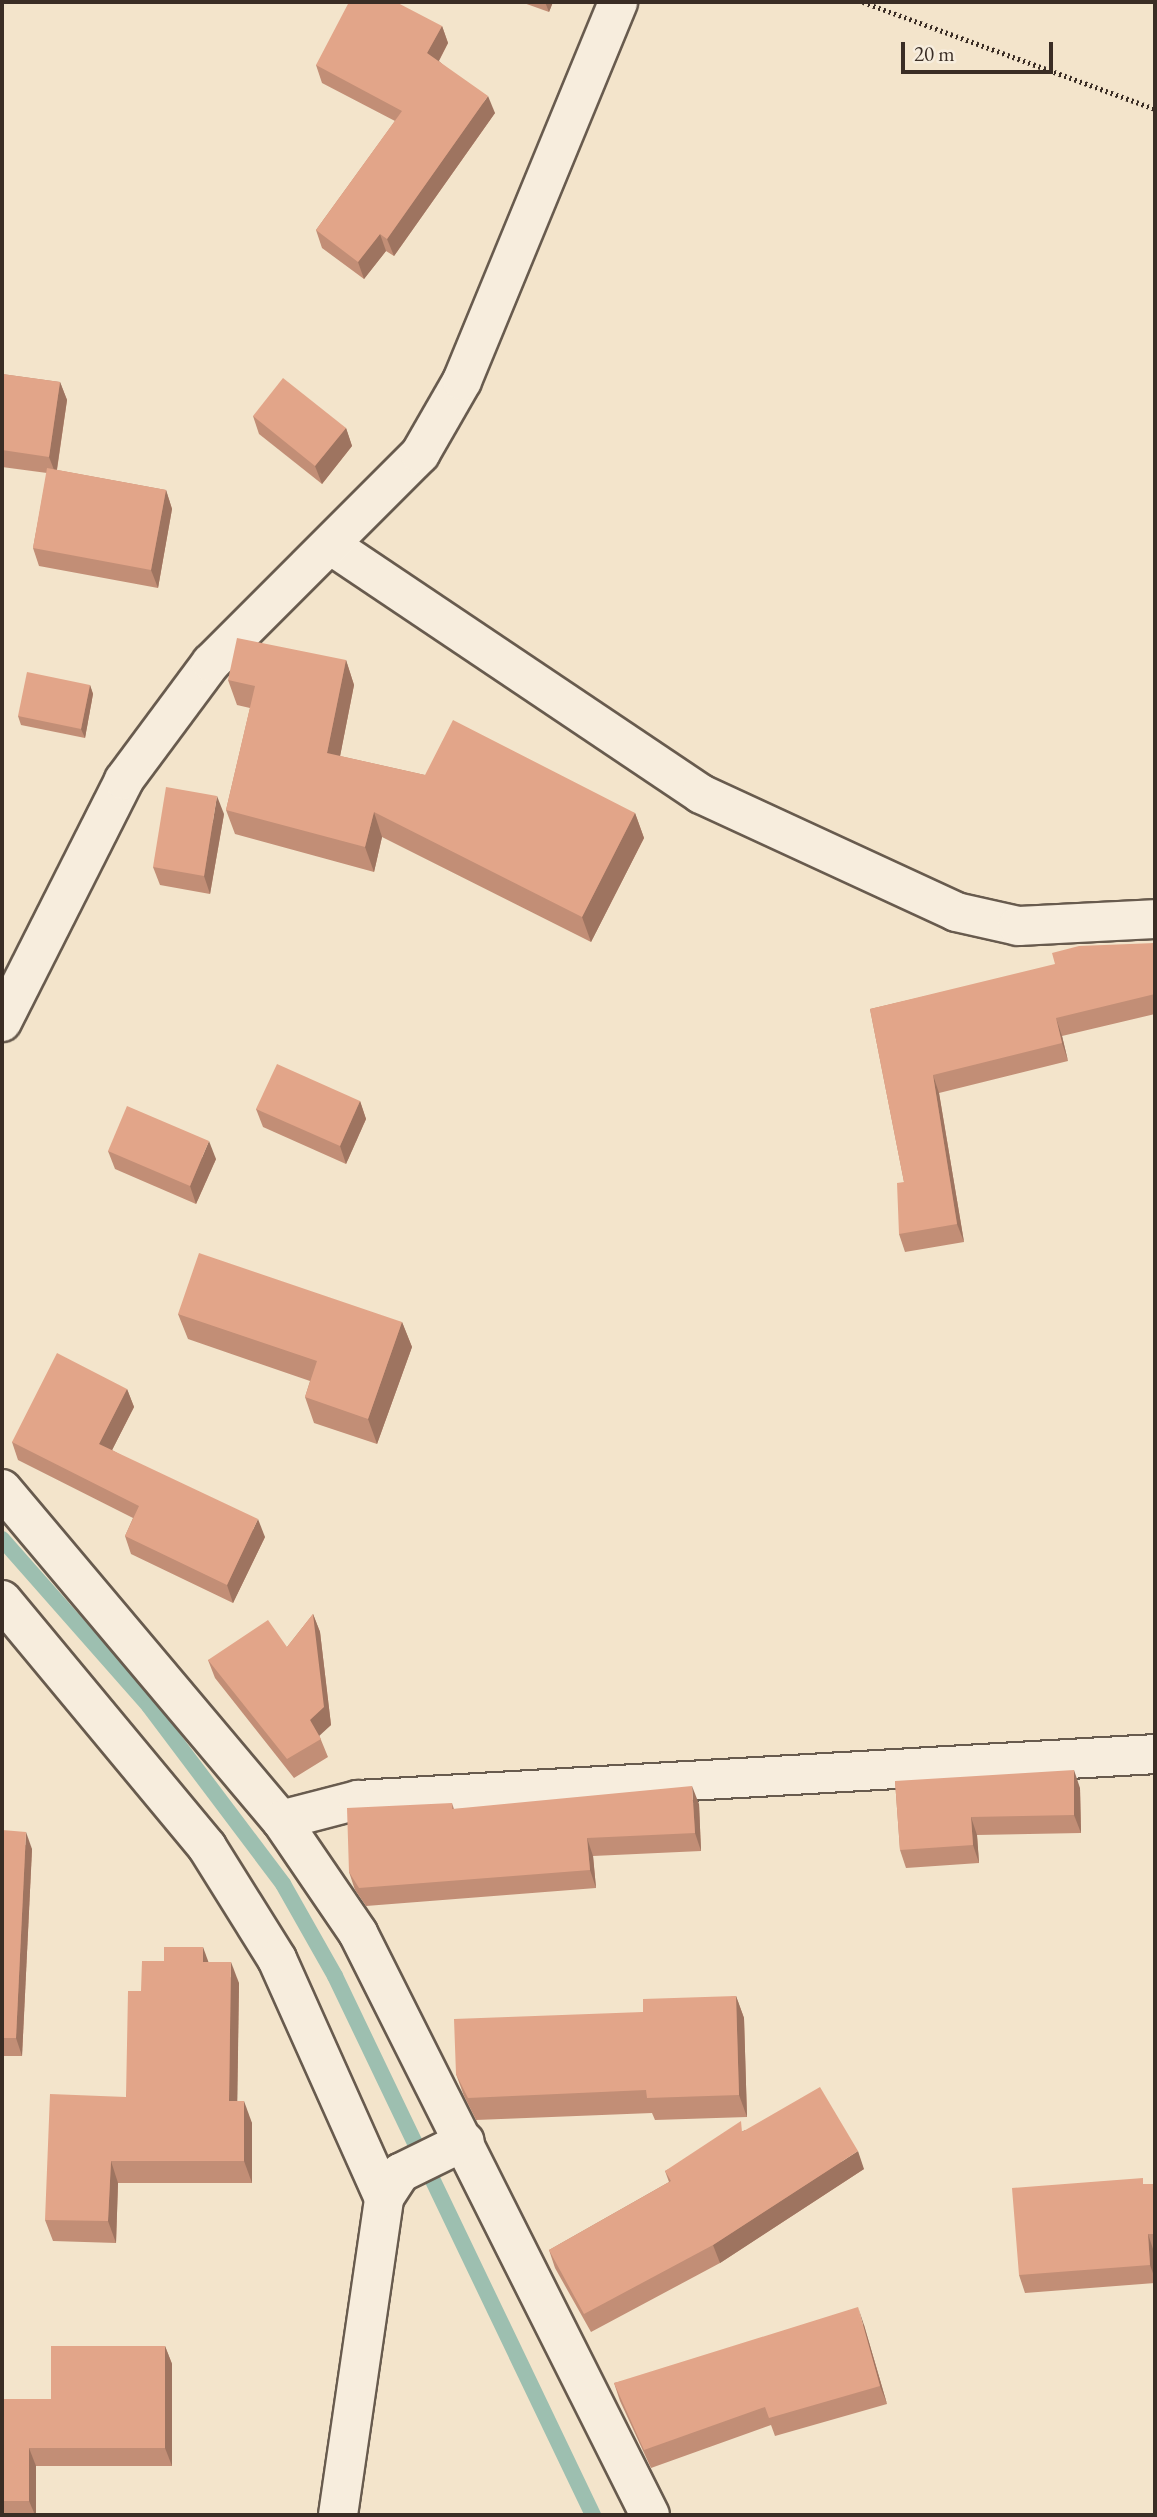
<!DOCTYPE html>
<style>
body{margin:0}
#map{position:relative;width:1157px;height:2517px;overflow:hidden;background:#f3e4cb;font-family:"EB Garamond",serif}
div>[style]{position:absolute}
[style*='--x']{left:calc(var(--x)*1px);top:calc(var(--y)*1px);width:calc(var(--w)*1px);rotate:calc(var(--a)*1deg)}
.stream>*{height:16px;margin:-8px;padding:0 8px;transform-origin:8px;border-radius:8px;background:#9dbfb0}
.path>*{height:4.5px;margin-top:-2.25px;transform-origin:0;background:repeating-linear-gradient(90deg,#3a2d25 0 2px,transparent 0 5.5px)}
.roads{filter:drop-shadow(2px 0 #685b4e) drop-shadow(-2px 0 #685b4e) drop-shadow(0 2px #685b4e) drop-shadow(0 -2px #685b4e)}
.minor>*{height:38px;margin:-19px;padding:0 19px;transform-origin:19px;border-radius:19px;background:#f7eddd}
.wall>*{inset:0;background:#c28e76}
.shaded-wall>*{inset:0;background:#9e7460}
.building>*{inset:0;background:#e2a589}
span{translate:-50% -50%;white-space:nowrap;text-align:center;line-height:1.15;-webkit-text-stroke:7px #f7eddd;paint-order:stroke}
.frame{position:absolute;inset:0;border:4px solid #3a2d25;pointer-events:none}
.scale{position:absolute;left:901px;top:42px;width:152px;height:32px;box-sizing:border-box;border:4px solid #3a2d25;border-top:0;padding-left:9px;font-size:21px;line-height:24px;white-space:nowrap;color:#3a2d25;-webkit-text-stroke:5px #f7eddd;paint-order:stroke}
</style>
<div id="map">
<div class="stream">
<i style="--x:2;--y:1539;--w:222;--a:48.6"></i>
<i style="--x:149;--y:1706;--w:223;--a:53"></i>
<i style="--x:283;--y:1884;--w:106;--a:60.5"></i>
<i style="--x:335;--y:1976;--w:598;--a:64.42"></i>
</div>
<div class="path">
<i style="--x:863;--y:2;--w:311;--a:20.1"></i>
</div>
<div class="roads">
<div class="minor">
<i style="--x:332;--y:546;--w:445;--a:33.9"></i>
<i style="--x:701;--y:794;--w:281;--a:24.8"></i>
<i style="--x:956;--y:912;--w:64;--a:12.7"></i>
<i style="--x:1018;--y:926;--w:137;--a:-2.9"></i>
<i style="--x:2;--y:1022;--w:271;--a:-63.2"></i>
<i style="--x:124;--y:780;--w:146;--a:-53.4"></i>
<i style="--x:211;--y:663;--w:296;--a:-45"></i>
<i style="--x:420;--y:454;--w:84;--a:-60.1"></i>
<i style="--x:462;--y:381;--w:410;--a:-67.6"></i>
<i style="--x:2;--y:1489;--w:433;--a:49.9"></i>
<i style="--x:281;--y:1820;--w:137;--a:55.7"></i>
<i style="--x:358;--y:1933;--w:651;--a:63.36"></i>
<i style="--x:2;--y:1600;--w:321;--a:50.3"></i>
<i style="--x:207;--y:1847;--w:132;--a:58"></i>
<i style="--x:277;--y:1959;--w:262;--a:65.9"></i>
<i style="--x:281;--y:1820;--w:80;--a:-14.6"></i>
<i style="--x:358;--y:1800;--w:798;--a:-3.3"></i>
<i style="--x:338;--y:2515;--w:320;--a:-81.7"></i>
<i style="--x:384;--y:2198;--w:30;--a:-57"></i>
<i style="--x:400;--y:2173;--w:72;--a:-26.2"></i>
</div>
</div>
<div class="wall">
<i style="clip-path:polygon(521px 2px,553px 2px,549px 12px)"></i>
<i style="clip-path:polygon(442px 26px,448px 43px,439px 61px,495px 113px,394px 256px,386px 251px,364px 279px,322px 248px,316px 230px,395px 121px,322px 83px,316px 65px)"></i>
<i style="clip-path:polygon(2px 374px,60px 382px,67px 400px,57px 470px,166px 490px,172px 509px,158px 588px,39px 566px,33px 548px,47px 473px,2px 467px)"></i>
<i style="clip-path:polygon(253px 416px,346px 428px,352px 446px,322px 484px,259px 434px)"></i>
<i style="clip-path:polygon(346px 660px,354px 685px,340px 756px,425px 775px,635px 813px,644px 838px,591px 942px,382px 837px,374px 872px,235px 834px,226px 810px,250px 708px,237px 705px,228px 680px)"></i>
<i style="clip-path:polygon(90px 685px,93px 694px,85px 738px,21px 725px,18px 716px)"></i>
<i style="clip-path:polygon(224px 814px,210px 894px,160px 885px,153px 867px)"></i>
<i style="clip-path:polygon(1155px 943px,1155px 1014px,1062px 1036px,1068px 1061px,939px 1093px,964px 1242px,905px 1252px,899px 1234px,904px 1182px,870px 1009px)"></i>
<i style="clip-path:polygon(360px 1101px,366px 1119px,346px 1164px,263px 1127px,256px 1109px)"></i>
<i style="clip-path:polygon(108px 1151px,216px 1159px,196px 1204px,115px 1169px)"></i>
<i style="clip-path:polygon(178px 1314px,402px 1322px,412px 1347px,377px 1444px,314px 1423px,305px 1397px,310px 1381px,188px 1339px)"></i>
<i style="clip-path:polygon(127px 1389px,134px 1407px,112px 1450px,265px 1537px,233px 1603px,131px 1554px,125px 1536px,133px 1518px,18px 1460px,12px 1442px)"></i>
<i style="clip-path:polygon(313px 1614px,320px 1632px,331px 1725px,319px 1735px,328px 1757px,294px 1778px,215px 1678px,208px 1660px,287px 1647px)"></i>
<i style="clip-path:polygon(895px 1781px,1080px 1788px,1081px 1833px,977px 1835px,979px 1863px,906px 1868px,900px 1850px)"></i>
<i style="clip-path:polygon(452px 1803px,454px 1809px,699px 1804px,701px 1851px,593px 1856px,596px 1888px,366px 1906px,355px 1890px,349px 1872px)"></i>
<i style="clip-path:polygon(2px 1830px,32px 1849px,22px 2056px,2px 2056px)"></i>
<i style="clip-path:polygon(208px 1962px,239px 1983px,237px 2101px,252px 2123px,252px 2183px,118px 2183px,116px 2243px,53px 2241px,45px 2220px,126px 2097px,141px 1991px)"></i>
<i style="clip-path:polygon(736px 1996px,744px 2018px,747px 2117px,655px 2120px,652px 2113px,476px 2120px,464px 2096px,456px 2074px,643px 2012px)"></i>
<i style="clip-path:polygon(745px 2130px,864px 2169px,720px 2263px,591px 2332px,555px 2268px,549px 2250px,669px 2182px,665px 2171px)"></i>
<i style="clip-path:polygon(1145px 2184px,1155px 2184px,1155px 2252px,1154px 2252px,1155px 2283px,1025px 2293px,1019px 2275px)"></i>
<i style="clip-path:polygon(864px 2325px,887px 2404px,775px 2436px,771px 2425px,651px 2468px,620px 2401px,614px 2383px)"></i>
<i style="clip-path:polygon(165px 2346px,172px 2364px,172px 2466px,36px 2466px,36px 2515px,2px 2515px,2px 2399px,51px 2399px)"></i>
</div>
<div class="shaded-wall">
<i style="clip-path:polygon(545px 2px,553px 2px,549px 12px)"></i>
<i style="clip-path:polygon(442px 26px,448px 43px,434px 70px,427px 53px)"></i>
<i style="clip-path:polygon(488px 96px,495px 113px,394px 256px,387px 239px)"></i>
<i style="clip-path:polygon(380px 234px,386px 251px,364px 279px,358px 262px)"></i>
<i style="clip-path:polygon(60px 382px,67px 400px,56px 475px,49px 457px)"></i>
<i style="clip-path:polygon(346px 428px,352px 446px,322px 484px,315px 466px)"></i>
<i style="clip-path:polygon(166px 490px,172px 509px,158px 588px,151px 570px)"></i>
<i style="clip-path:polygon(346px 660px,354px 685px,336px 777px,327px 753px)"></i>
<i style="clip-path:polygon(90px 685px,93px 694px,85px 738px,81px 729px)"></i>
<i style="clip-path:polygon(217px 796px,224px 814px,210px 894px,204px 876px)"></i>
<i style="clip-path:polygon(374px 812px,382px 837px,374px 872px,365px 847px)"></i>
<i style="clip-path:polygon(635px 813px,644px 838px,591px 942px,582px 917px)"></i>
<i style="clip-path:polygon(1056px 1018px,1062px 1036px,1068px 1061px,1062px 1043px)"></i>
<i style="clip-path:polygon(933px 1075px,939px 1093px,964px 1242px,957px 1224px)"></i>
<i style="clip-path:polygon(360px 1101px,366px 1119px,346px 1164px,340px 1146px)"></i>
<i style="clip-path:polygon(209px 1141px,216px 1159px,196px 1204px,190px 1186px)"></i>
<i style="clip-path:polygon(402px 1322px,412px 1347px,377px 1444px,368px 1419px)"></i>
<i style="clip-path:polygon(127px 1389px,134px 1407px,106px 1462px,99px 1444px)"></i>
<i style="clip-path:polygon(258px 1519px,265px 1537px,233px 1603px,227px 1585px)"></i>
<i style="clip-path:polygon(313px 1614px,320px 1632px,331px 1725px,317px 1738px,310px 1720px)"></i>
<i style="clip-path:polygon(1074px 1770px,1080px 1788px,1081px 1833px,1074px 1815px)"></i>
<i style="clip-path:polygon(692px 1786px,699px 1804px,701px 1851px,695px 1833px)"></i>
<i style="clip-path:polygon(971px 1817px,977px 1835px,979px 1863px,973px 1845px)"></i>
<i style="clip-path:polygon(26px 1832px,32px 1849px,22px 2056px,16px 2038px)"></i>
<i style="clip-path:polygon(587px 1838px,593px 1856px,596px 1888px,590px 1870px)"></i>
<i style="clip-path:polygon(203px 1947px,211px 1969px,203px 1962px)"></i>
<i style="clip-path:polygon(231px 1962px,239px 1983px,237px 2123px,229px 2101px)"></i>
<i style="clip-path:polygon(736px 1996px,744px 2018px,747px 2117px,739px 2095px)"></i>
<i style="clip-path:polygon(244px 2101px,252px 2123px,252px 2183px,244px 2161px)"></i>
<i style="clip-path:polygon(858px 2151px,864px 2169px,720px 2263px,713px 2245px)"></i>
<i style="clip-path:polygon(111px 2161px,118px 2183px,116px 2243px,108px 2221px)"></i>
<i style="clip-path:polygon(1148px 2234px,1154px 2252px,1155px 2279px,1150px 2265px)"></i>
<i style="clip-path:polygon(858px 2307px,864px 2325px,887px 2404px,880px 2386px)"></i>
<i style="clip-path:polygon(165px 2346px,172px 2364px,172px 2466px,165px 2448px)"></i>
<i style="clip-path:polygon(29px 2448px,36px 2466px,36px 2515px,35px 2515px,29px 2501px)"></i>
</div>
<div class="building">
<i style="clip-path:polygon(349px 2px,396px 2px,442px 26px,427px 53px,488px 96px,387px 239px,380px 234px,358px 262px,316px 230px,402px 111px,316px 65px)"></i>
<i style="clip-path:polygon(2px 374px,60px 382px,49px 457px,2px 450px)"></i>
<i style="clip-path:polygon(283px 378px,346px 428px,315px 466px,253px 416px)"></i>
<i style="clip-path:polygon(47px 468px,166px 490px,151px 570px,33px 548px)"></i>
<i style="clip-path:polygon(237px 638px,346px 660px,327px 753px,425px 775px,453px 720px,635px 813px,582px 917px,374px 812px,365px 847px,226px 810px,255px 686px,228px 680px)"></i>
<i style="clip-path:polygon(27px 672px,90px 685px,81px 729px,18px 716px)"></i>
<i style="clip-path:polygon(166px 787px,217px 796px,204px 876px,153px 867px)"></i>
<i style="clip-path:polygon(1155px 943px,1155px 994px,1056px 1018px,1062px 1043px,933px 1075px,957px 1224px,899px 1234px,897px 1183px,904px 1182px,870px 1009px,1055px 964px,1052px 953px,1079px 946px)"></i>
<i style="clip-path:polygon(277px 1064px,360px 1101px,340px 1146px,256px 1109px)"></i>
<i style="clip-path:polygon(127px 1106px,209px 1141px,190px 1186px,108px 1151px)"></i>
<i style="clip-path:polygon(199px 1253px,402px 1322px,368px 1419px,305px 1397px,317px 1361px,178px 1314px)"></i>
<i style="clip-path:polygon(57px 1353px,127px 1389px,99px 1444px,258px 1519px,227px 1585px,125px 1536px,139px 1506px,12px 1442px)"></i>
<i style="clip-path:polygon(313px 1614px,324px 1707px,310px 1720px,321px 1739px,287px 1759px,208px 1660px,268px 1620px,287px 1647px)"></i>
<i style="clip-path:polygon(1074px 1770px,1074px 1815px,971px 1817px,973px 1845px,900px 1850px,895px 1781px)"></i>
<i style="clip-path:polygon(692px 1786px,695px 1833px,587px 1838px,590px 1870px,359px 1888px,349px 1872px,347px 1808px,452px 1803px,452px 1809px)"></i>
<i style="clip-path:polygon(2px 1830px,26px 1832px,16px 2038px,2px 2038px)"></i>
<i style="clip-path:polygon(164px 1947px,203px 1947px,203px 1962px,231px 1962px,229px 2101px,244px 2101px,244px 2161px,111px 2161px,108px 2221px,45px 2220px,50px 2094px,126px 2097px,128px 1991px,141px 1991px,142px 1961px,164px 1961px)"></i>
<i style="clip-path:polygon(736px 1996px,739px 2095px,647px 2098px,646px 2090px,468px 2098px,456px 2074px,454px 2019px,643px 2012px,643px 1999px)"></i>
<i style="clip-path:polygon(820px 2087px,858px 2151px,713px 2245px,584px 2314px,549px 2250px,671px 2181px,665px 2171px,741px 2121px,742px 2132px)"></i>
<i style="clip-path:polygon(1143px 2178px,1143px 2184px,1155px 2184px,1155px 2234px,1148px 2234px,1150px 2265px,1019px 2275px,1012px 2188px)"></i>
<i style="clip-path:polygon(858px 2307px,880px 2386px,769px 2418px,765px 2407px,644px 2450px,614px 2383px)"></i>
<i style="clip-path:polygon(51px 2346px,165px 2346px,165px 2448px,29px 2448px,29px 2501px,2px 2501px,2px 2399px,51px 2399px)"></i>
</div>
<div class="frame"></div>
<div class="scale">20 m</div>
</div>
